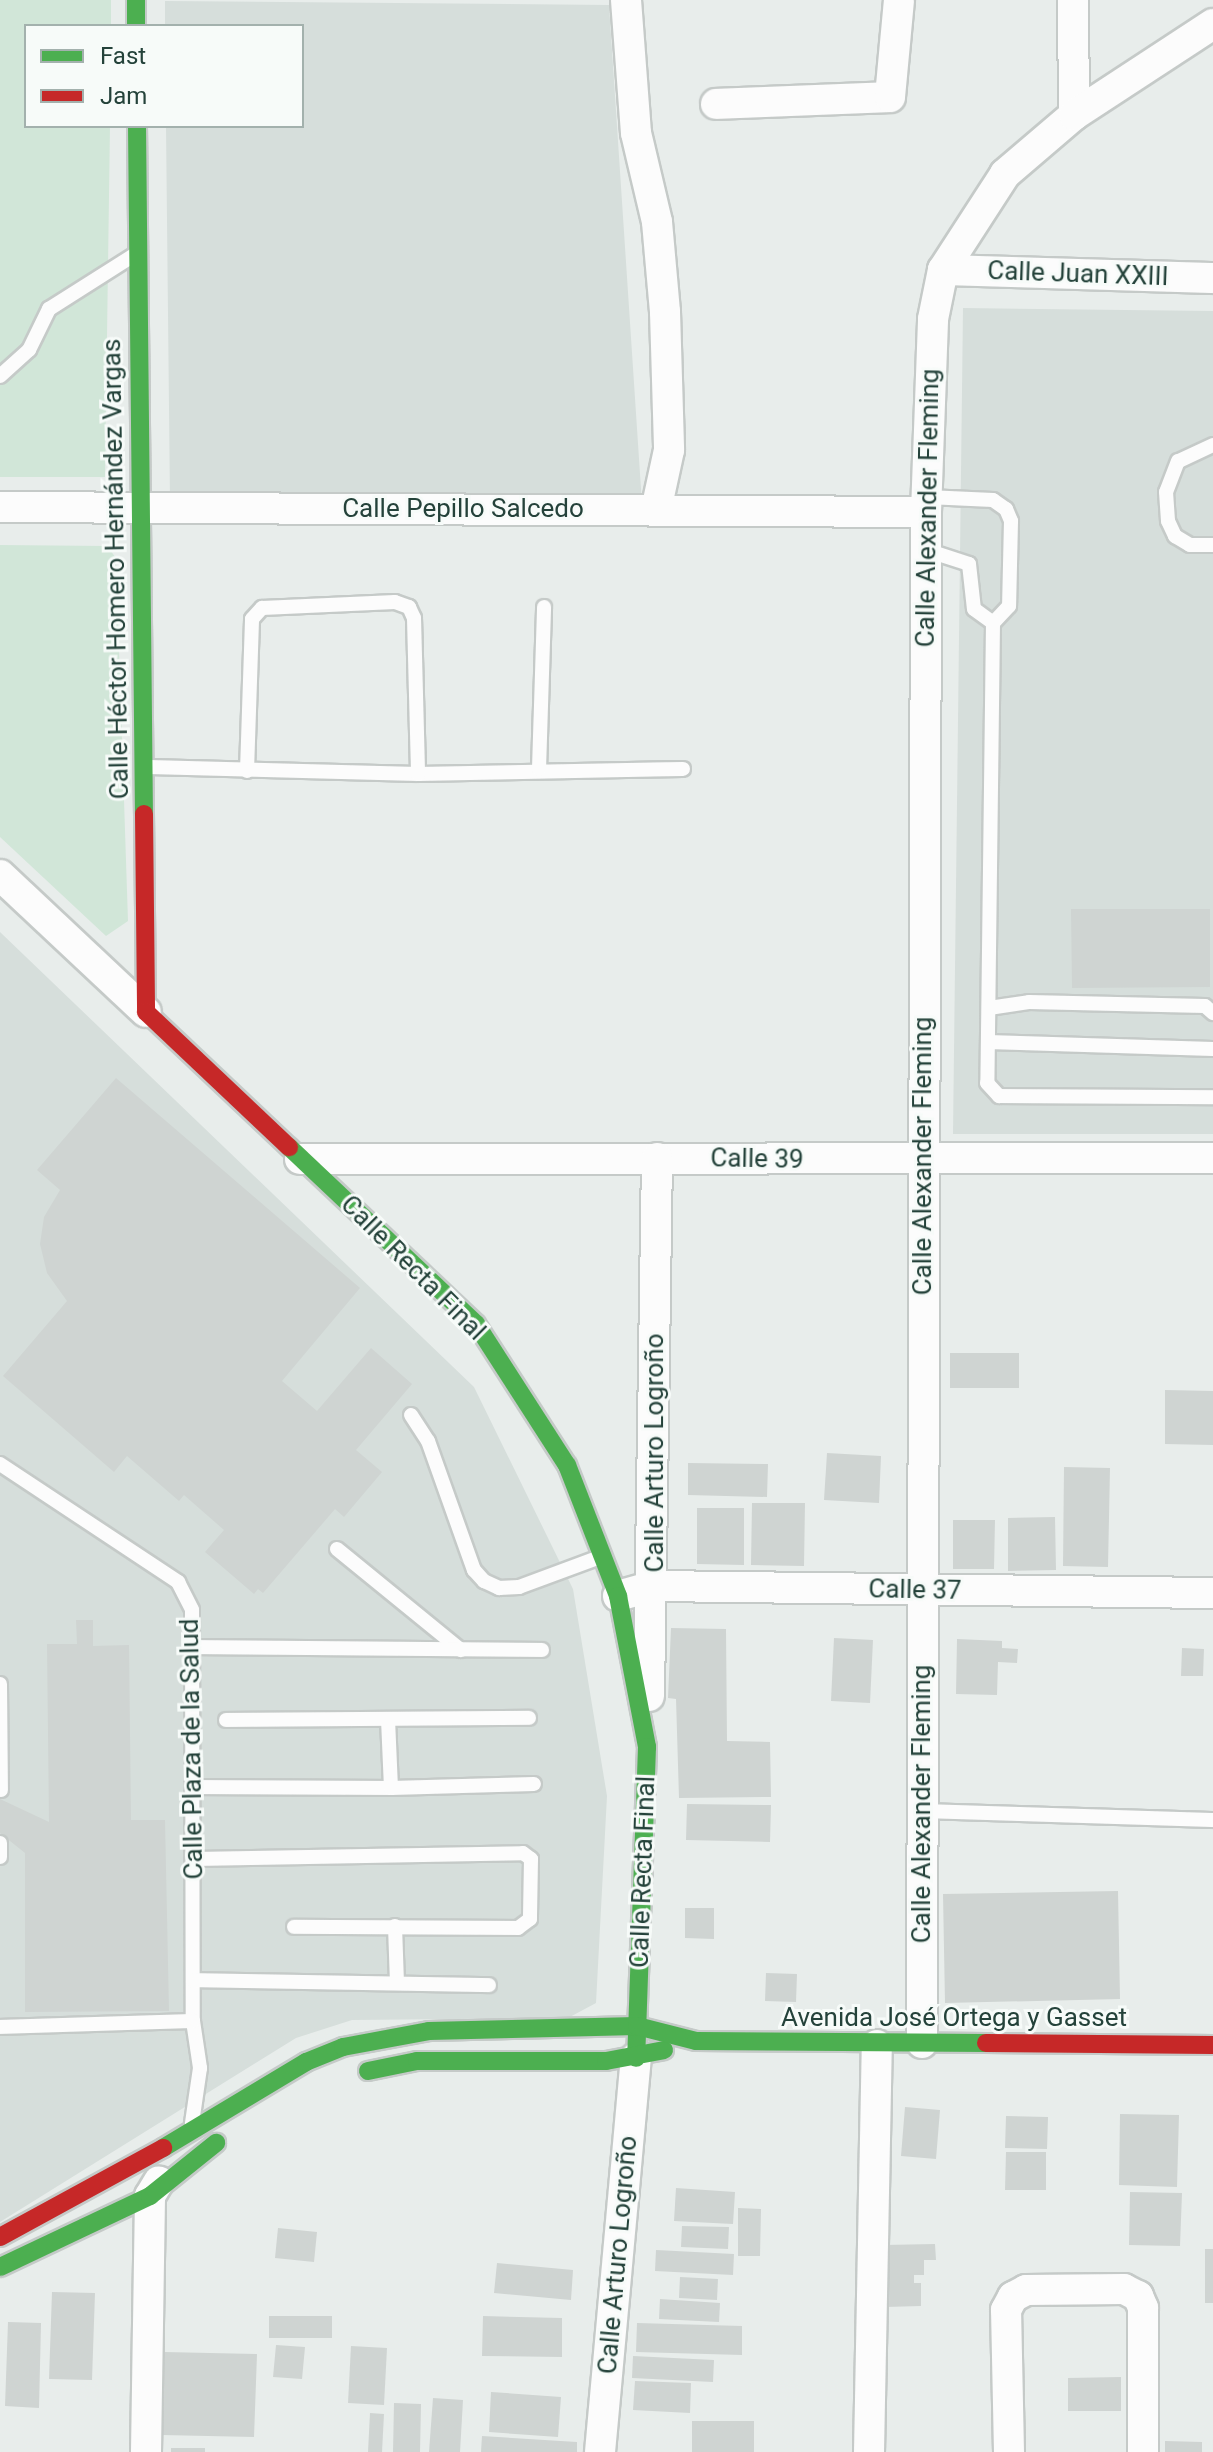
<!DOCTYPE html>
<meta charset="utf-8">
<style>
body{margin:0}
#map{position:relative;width:1213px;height:2452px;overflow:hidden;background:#e8edeb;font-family:Roboto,sans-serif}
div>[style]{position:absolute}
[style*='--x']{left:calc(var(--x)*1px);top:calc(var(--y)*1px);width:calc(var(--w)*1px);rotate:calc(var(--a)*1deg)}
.built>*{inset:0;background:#d6dedb}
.green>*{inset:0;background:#d1e6d8}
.building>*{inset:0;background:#cfd4d2}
.roads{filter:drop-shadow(2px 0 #c5cac8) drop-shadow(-2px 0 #c5cac8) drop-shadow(0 2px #c5cac8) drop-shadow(0 -2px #c5cac8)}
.lane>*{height:14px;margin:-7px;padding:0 7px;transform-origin:7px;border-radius:7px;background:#fcfcfc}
.street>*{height:30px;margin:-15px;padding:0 15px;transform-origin:15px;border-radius:15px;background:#fcfcfc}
.fast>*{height:18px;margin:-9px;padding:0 9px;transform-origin:9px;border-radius:9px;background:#4caf50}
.jam>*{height:18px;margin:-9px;padding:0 9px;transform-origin:9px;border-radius:9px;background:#c62828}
span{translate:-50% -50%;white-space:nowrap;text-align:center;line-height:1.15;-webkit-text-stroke:6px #f7fbf9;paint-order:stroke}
.street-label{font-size:26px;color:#24423a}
.legend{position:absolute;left:24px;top:24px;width:280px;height:104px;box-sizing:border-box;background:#f7fbf9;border:2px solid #a3b1ad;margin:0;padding:10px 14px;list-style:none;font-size:24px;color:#24423a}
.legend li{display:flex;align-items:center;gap:16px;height:40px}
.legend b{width:40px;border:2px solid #a3b1ad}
</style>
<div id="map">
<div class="built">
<i style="clip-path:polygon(165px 1px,609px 5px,642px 504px,170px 502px,166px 126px,302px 126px,302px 26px,165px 26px)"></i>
<i style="clip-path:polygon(963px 308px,1213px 311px,1213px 1134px,953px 1134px)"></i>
<i style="clip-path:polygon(0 932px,474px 1387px,573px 1589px,607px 1796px,596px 2003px,568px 2018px,352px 2020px,296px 2038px,0 2222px)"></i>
</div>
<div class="green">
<i style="clip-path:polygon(0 0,111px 0,111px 26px,26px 26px,26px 126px,110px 126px,105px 477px,0 477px)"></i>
<i style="clip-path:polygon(0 545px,107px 546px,116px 558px,128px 921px,106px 936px,0 837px)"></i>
</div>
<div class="building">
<i style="clip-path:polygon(1071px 909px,1210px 909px,1210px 987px,1072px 988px)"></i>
<i style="clip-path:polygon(116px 1078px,360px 1288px,282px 1381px,317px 1411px,371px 1348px,412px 1384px,356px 1450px,382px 1472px,344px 1517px,335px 1509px,263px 1593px,258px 1589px,254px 1594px,205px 1552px,224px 1530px,184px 1495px,179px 1501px,127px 1456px,114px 1472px,3px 1376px,67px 1301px,47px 1273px,40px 1244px,44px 1217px,60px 1190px,37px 1170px)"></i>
<i style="clip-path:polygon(950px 1353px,1019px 1353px,1019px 1388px,950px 1388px)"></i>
<i style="clip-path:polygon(1165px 1390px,1213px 1391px,1213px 1445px,1165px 1444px)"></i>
<i style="clip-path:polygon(827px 1453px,881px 1456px,879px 1503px,824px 1500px)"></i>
<i style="clip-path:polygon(688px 1463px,768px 1464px,767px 1497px,688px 1495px)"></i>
<i style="clip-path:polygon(1064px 1467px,1110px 1468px,1108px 1567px,1063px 1566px)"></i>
<i style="clip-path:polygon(752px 1503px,805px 1503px,804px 1566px,751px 1565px)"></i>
<i style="clip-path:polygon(697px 1508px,744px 1508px,744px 1565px,697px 1564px)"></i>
<i style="clip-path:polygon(1055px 1517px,1056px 1570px,1008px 1571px,1008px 1518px)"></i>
<i style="clip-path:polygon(953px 1520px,995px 1520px,994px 1569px,953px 1569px)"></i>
<i style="clip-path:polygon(76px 1620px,93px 1620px,93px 1646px,129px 1645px,131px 1820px,165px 1820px,169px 2011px,25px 2012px,25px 1853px,0 1833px,0 1799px,49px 1822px,47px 1644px,77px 1644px)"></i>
<i style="clip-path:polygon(671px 1628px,726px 1629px,727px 1741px,770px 1742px,771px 1797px,679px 1798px,676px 1699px,668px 1698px)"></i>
<i style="clip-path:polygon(834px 1638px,873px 1640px,870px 1703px,831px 1701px)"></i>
<i style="clip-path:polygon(957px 1639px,1002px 1641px,1002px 1648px,1018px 1649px,1017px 1663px,998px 1662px,997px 1695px,956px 1694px)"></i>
<i style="clip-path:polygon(1182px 1648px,1204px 1649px,1203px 1676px,1181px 1676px)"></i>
<i style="clip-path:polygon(687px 1804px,771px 1805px,770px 1842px,686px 1840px)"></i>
<i style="clip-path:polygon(1118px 1891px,1120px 1999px,945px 2003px,943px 1894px)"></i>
<i style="clip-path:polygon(685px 1908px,714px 1908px,714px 1939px,685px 1938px)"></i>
<i style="clip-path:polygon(766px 1973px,797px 1974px,796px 2002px,765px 2001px)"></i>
<i style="clip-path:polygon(905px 2107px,940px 2110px,936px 2159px,901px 2156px)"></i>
<i style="clip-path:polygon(1120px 2114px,1179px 2115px,1177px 2187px,1119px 2185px)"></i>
<i style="clip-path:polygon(1006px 2116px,1048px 2117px,1047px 2149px,1005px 2148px)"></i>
<i style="clip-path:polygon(1006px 2152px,1046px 2152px,1046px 2190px,1005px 2190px)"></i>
<i style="clip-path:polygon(676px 2188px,735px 2192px,733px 2224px,674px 2221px)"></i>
<i style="clip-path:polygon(1130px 2192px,1182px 2193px,1180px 2246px,1129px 2245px)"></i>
<i style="clip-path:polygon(738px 2208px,761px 2209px,760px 2256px,738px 2256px)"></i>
<i style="clip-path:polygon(682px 2226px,729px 2227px,728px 2249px,681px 2247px)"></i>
<i style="clip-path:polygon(278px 2228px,317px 2232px,314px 2262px,275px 2258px)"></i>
<i style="clip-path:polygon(935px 2244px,936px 2260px,924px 2260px,924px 2275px,914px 2275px,914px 2283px,921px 2283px,921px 2306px,885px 2307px,884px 2245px)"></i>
<i style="clip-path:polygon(1205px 2249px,1213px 2249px,1213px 2303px,1205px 2303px)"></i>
<i style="clip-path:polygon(656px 2250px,734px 2254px,733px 2275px,655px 2271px)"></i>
<i style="clip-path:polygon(497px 2263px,573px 2270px,571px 2300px,494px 2293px)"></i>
<i style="clip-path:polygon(680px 2277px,718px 2279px,717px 2300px,679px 2298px)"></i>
<i style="clip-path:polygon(52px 2292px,95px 2293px,92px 2380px,49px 2379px)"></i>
<i style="clip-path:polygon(660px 2299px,720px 2303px,719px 2322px,659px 2319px)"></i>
<i style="clip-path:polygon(269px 2316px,332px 2316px,332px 2338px,269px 2338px)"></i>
<i style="clip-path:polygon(483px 2316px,562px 2318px,562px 2357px,482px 2356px)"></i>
<i style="clip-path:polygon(8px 2322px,41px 2323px,39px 2408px,5px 2406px)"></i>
<i style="clip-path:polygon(637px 2323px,742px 2326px,742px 2355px,636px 2352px)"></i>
<i style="clip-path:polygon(276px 2345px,305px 2347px,302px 2379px,273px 2377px)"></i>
<i style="clip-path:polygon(351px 2346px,387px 2348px,384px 2405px,348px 2403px)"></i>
<i style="clip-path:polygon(164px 2352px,257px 2354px,254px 2437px,162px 2435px)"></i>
<i style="clip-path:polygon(633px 2356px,714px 2360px,713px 2382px,632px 2378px)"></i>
<i style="clip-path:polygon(1121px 2377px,1121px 2411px,1068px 2411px,1068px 2378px)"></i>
<i style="clip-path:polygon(635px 2381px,691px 2383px,690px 2413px,633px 2410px)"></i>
<i style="clip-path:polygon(491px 2392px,561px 2397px,558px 2437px,489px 2432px)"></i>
<i style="clip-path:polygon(433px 2398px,463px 2400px,460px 2452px,429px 2452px)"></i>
<i style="clip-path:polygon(394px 2403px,421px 2404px,420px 2452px,393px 2452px)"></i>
<i style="clip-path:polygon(370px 2413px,384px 2414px,382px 2452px,368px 2452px)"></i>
<i style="clip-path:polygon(692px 2421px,754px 2421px,754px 2452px,692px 2452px)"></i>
<i style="clip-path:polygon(482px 2436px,577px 2442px,577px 2452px,481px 2452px)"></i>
<i style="clip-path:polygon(1165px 2441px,1202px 2442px,1202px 2452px,1165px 2452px)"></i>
<i style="clip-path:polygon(171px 2448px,205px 2448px,205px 2452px,171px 2452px)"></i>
</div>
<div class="roads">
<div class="lane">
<i style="--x:0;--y:376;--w:39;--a:-42"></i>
<i style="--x:29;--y:350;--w:46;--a:-64"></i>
<i style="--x:49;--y:309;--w:101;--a:-32.4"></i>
<i style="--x:1213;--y:445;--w:38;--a:155"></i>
<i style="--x:1178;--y:461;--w:33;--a:111"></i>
<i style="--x:1166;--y:492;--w:29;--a:86"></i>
<i style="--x:1168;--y:521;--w:17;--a:65"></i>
<i style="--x:1175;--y:536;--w:17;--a:31"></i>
<i style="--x:1190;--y:545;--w:23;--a:0"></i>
<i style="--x:927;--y:497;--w:66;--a:2.6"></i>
<i style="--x:993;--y:500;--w:16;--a:35"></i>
<i style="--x:1006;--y:509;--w:13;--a:67"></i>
<i style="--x:1011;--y:521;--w:85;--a:91.3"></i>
<i style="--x:1009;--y:606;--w:23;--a:133"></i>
<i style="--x:993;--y:623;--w:460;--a:90.7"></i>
<i style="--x:987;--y:1083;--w:18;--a:47"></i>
<i style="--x:999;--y:1096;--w:214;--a:0.3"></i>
<i style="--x:926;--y:550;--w:45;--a:18"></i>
<i style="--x:969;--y:564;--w:45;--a:83.7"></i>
<i style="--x:974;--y:609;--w:24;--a:36"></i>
<i style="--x:149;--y:767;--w:269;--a:1.5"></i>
<i style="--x:418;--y:774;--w:265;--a:-1.1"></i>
<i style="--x:539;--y:769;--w:162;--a:-88.2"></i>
<i style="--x:247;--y:771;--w:152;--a:-88.1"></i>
<i style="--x:252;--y:619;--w:15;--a:-48"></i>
<i style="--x:262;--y:608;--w:133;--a:-2.6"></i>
<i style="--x:395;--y:602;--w:15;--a:20"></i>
<i style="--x:409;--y:607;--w:12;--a:66"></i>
<i style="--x:414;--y:618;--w:156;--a:88.5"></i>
<i style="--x:989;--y:1008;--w:40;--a:-8.5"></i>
<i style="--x:1029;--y:1002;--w:176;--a:1.3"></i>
<i style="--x:1205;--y:1006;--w:11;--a:41"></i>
<i style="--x:988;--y:1042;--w:225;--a:1.8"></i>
<i style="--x:411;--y:1415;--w:31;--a:57"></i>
<i style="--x:428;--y:1441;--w:137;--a:70.4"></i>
<i style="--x:474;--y:1570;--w:15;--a:48"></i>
<i style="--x:484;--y:1581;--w:17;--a:25"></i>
<i style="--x:499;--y:1588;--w:20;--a:-3"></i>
<i style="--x:519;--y:1587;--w:86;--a:-20.3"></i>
<i style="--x:0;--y:1464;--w:214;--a:33.5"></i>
<i style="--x:178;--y:1582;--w:31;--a:63"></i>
<i style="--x:192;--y:1610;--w:411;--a:89.9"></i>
<i style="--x:193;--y:2021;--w:48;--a:81.5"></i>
<i style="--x:200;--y:2068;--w:56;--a:98.3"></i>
<i style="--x:337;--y:1549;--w:160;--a:39.2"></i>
<i style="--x:193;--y:1647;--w:349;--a:0.5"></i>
<i style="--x:0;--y:1684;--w:106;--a:89.5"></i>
<i style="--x:226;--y:1720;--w:303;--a:-0.4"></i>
<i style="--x:193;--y:1787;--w:198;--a:0.3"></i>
<i style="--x:391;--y:1788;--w:69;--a:-92.5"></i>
<i style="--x:391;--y:1788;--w:143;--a:-1.6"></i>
<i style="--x:922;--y:1811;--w:291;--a:1.8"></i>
<i style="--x:0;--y:1857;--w:14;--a:-90"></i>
<i style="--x:194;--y:1859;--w:329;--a:-1"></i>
<i style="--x:523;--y:1853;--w:10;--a:37"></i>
<i style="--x:531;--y:1859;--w:60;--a:91"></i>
<i style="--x:530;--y:1919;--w:15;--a:143"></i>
<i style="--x:518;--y:1928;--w:224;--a:-179.7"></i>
<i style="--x:395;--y:1926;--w:57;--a:88"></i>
<i style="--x:193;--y:1980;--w:296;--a:1"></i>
<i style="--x:0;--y:2027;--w:193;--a:-1.8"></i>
</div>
<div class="street">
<i style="--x:626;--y:0;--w:133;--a:85.7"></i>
<i style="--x:636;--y:133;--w:91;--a:76.7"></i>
<i style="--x:657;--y:222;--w:90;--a:84.9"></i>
<i style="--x:665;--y:312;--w:138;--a:88.3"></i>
<i style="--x:669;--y:450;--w:61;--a:102.2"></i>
<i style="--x:1073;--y:0;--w:115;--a:89.5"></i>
<i style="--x:716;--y:104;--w:174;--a:-2.3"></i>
<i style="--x:890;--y:97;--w:97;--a:-84.7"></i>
<i style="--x:943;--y:270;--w:270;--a:1.7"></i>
<i style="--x:0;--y:507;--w:926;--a:0.31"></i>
<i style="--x:0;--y:875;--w:200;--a:43.2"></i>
<i style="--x:300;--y:1159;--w:913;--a:-0.06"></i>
<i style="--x:618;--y:1596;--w:37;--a:-16"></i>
<i style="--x:654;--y:1586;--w:559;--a:0.72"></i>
<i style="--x:649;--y:1696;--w:538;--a:-89.15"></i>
<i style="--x:922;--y:2043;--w:1531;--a:-89.85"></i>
<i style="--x:926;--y:512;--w:193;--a:-87.9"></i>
<i style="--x:933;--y:319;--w:50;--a:-78.5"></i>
<i style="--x:943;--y:270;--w:114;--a:-57.1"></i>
<i style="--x:1005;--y:174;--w:91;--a:-40.5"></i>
<i style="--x:1074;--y:115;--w:166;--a:-33.2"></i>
<i style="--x:146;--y:2452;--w:256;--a:-89.1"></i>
<i style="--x:150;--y:2196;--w:17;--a:-59"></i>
<i style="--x:600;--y:2452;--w:396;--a:-84.8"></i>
<i style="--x:869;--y:2452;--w:407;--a:-88.9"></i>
<i style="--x:1009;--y:2452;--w:142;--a:-91.2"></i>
<i style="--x:1006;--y:2310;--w:15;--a:-62"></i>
<i style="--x:1013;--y:2297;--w:15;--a:-28"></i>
<i style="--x:1026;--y:2290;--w:98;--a:-0.6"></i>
<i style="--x:1124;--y:2289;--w:16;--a:27"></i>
<i style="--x:1138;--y:2296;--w:13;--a:67"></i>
<i style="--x:1143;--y:2308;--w:144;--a:90"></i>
</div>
<div class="fast">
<i style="--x:136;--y:0;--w:26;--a:90"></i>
<i style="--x:137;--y:126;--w:688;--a:89.42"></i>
<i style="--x:289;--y:1147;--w:257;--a:43.4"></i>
<i style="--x:476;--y:1324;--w:168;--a:57.2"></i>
<i style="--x:567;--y:1465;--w:141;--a:68.7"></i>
<i style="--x:618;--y:1596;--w:154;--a:79.1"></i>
<i style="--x:647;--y:1747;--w:311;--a:92"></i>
<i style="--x:368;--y:2071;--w:50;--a:-11.5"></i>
<i style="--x:417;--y:2061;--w:189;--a:0"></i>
<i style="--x:606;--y:2061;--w:59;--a:-10.7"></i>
<i style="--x:163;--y:2148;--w:167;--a:-31"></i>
<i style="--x:306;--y:2062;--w:40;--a:-22"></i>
<i style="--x:343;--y:2047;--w:87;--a:-10.5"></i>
<i style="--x:429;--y:2031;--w:208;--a:-1.4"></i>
<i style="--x:637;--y:2026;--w:61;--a:14.3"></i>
<i style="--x:696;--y:2041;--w:290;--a:0.4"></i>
<i style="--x:0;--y:2267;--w:166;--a:-25.3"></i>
<i style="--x:150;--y:2196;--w:85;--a:-38.8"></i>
</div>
<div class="jam">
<i style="--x:144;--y:814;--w:198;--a:89.4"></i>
<i style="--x:146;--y:1012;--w:197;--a:43.4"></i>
<i style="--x:986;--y:2043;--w:227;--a:0.5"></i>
<i style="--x:0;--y:2237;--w:186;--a:-28.6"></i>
</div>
</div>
<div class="street-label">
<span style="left:1078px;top:274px;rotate:2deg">Calle Juan XXIII</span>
<span style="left:928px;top:508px;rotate:-89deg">Calle Alexander Fleming</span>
<span style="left:463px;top:509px">Calle Pepillo Salcedo</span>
<span style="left:116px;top:569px;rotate:-91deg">Calle Héctor Homero Hernández Vargas</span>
<span style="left:923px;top:1156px;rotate:-90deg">Calle Alexander Fleming</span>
<span style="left:757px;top:1159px;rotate:1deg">Calle 39</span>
<span style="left:413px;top:1268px;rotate:45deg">Calle Recta Final</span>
<span style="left:655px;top:1453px;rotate:-90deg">Calle Arturo Logroño</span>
<span style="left:915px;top:1590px;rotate:1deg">Calle 37</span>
<span style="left:192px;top:1749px;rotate:-91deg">Calle Plaza de la Salud</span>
<span style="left:922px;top:1804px;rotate:-90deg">Calle Alexander Fleming</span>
<span style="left:643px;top:1872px;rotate:-88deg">Calle Recta Final</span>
<span style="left:954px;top:2018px">Avenida José Ortega y Gasset</span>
<span style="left:618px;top:2255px;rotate:-85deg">Calle Arturo Logroño</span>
</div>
<ul class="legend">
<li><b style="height:10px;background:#4caf50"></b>Fast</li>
<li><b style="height:10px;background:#c62828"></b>Jam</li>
</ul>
</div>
